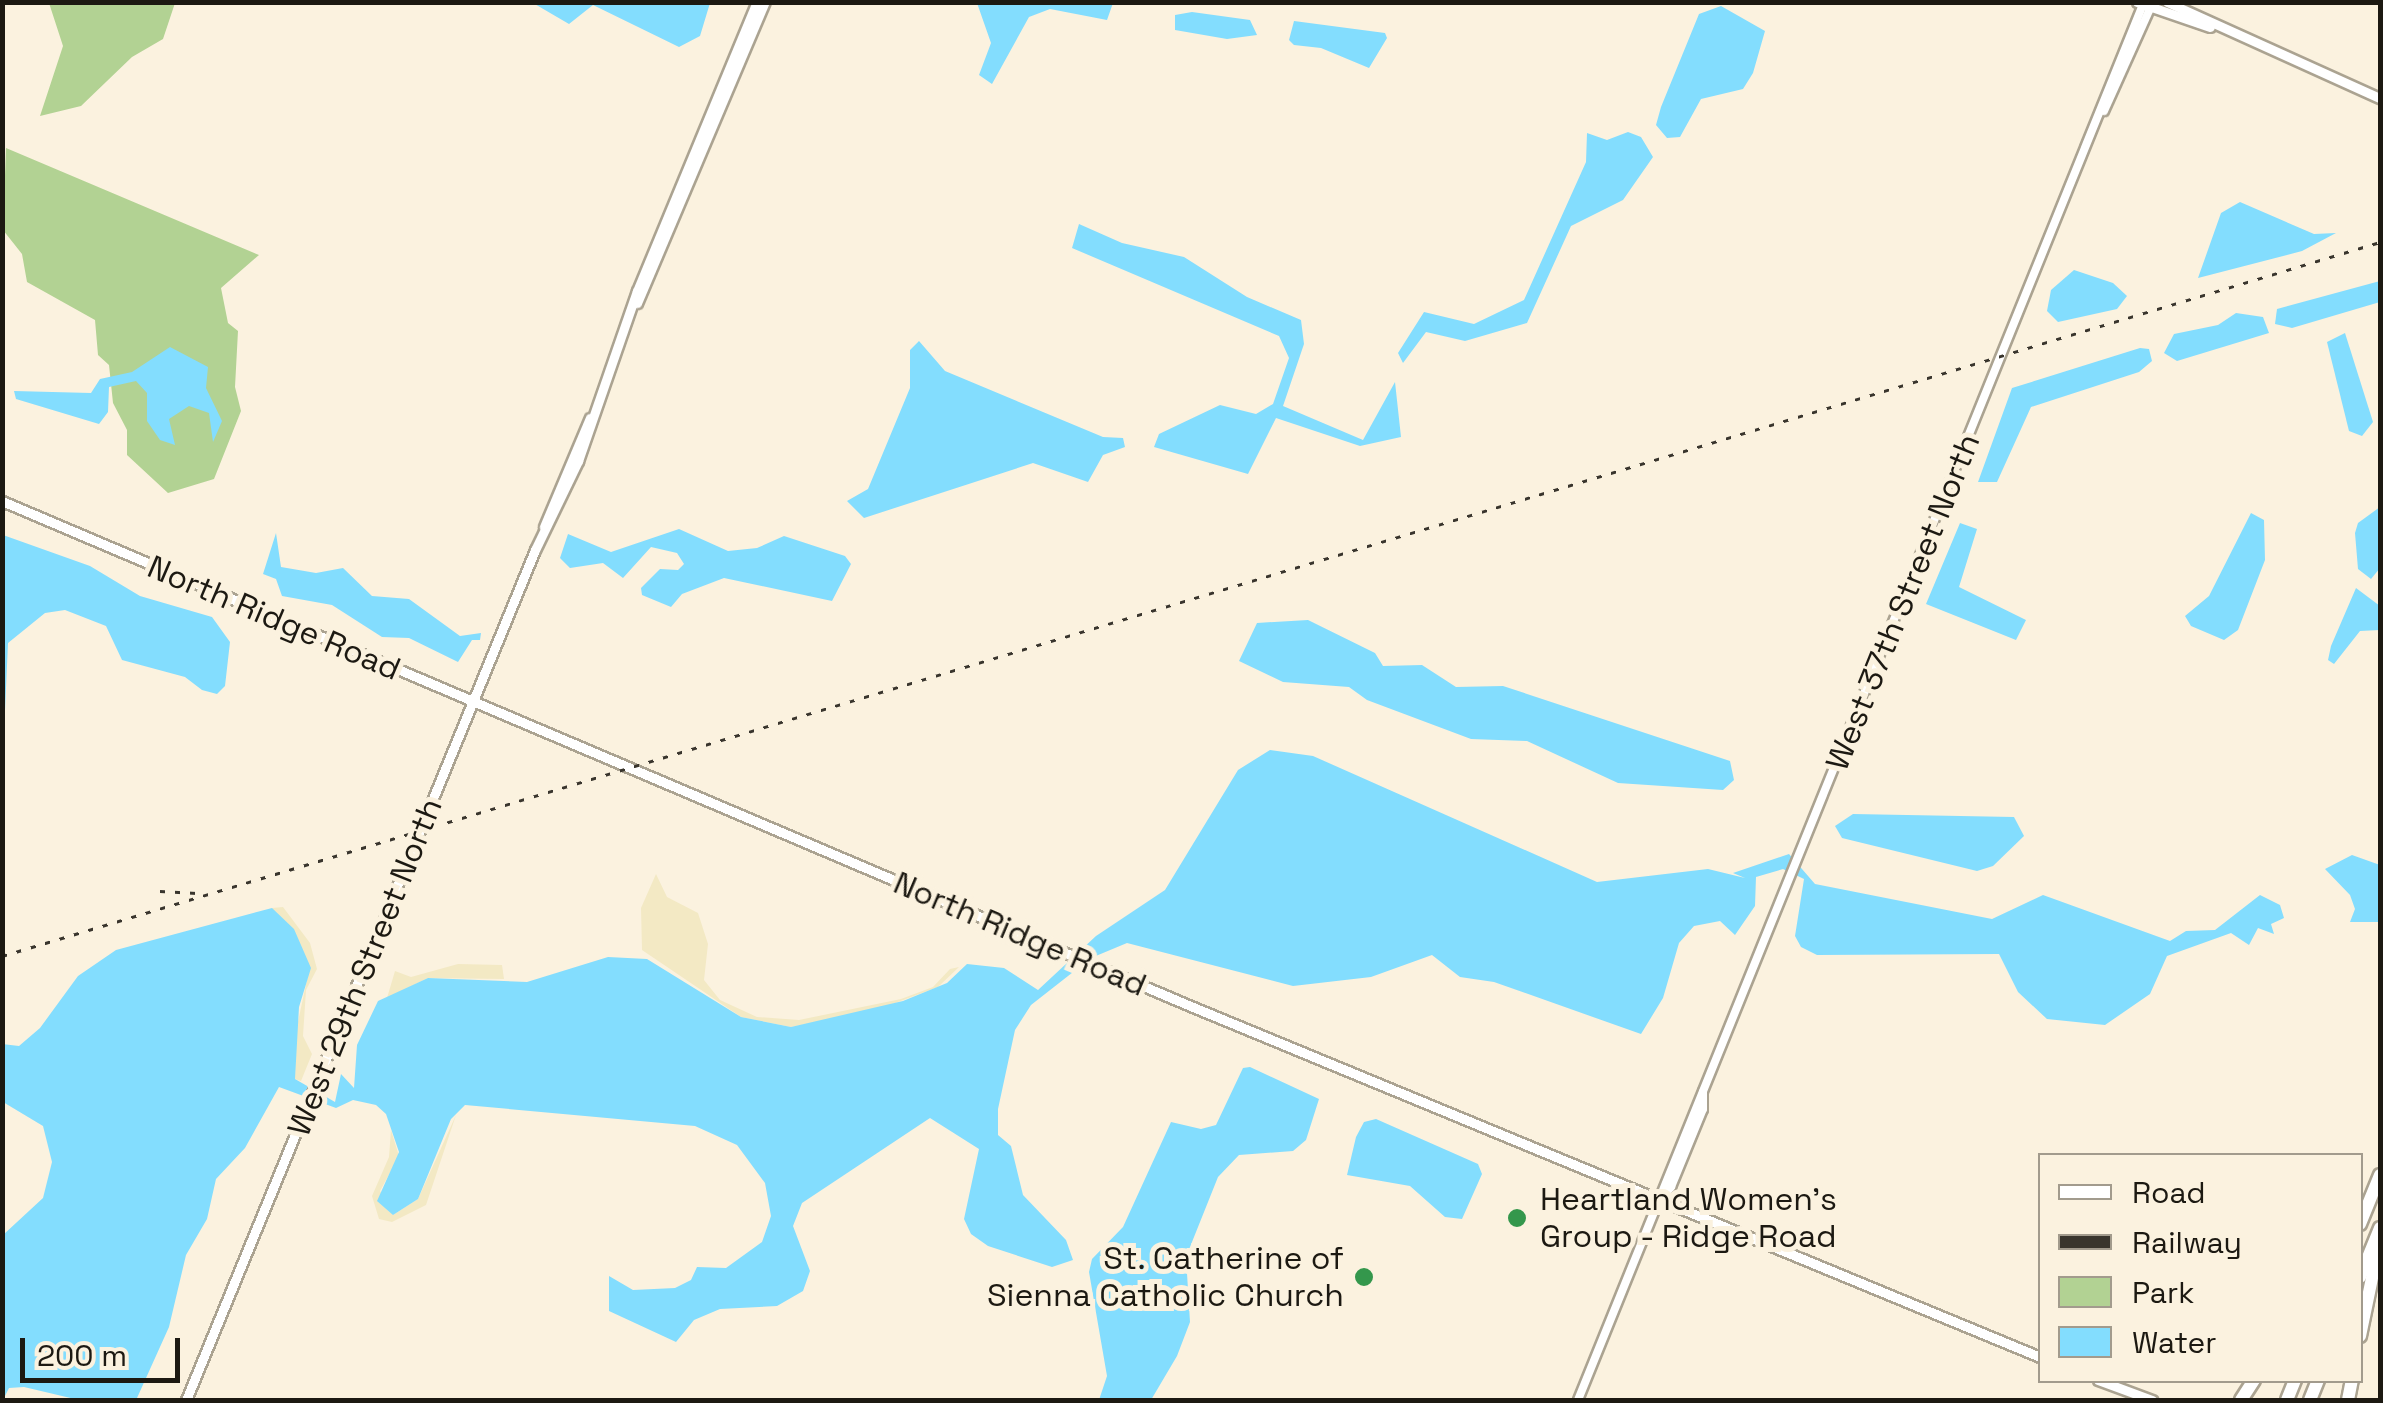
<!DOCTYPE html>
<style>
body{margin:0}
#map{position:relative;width:2383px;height:1403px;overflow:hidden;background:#fbf2df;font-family:"Space Grotesk",sans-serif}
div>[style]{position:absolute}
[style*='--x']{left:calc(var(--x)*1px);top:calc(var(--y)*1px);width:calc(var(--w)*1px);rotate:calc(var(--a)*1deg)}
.green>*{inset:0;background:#b2d293}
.sand>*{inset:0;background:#f3e9c4}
.water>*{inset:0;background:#83ddfe}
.roads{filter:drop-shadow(2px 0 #aba391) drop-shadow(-2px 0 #aba391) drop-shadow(0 2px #aba391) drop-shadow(0 -2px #aba391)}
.tertiary>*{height:8px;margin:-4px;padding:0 4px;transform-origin:4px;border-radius:4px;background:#fff}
.secondary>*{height:9px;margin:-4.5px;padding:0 4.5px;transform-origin:4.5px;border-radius:4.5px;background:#fff}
.motorway>*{height:12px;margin:-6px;padding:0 6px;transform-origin:6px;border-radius:6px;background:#fff}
.rail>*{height:2.5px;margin-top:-1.25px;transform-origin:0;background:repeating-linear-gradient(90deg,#39352d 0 5px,transparent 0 15px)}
.dots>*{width:28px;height:28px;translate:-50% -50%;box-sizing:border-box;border:5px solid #fbf2df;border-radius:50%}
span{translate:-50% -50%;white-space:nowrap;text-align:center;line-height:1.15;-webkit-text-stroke:10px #fbf2df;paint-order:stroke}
.street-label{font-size:32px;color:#1c1912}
.poi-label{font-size:32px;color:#1c1912}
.left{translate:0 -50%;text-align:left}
.right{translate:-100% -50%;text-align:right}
.frame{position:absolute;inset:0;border:5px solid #1c1912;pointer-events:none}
.legend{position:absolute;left:2038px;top:1153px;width:325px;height:230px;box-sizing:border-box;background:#fbf2df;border:2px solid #a29b8d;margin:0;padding:12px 18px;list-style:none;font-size:30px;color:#1c1912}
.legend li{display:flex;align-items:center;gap:20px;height:50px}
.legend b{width:50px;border:2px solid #a29b8d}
.scale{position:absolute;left:20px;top:1338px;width:160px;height:45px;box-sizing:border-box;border:5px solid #1c1912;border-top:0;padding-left:12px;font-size:30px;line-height:35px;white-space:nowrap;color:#1c1912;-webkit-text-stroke:8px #fbf2df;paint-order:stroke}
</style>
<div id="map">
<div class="green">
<i style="clip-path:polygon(49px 3px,175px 3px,163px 39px,132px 57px,81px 106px,40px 116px,63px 46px)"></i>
<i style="clip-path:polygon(6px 148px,259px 255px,221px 288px,228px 323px,238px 331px,235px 387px,241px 411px,214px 479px,168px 493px,127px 455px,127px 430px,113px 403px,109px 365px,98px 355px,95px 320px,27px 282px,22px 254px,3px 230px)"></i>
</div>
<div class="sand">
<i style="clip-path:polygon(656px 874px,667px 897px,698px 913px,708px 944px,704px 980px,720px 1000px,757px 1017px,799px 1020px,901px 999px,933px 987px,950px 969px,959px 967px,938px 987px,874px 1011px,791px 1027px,741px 1017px,642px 950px,641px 908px)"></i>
<i style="clip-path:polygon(283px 907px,310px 943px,317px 969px,306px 990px,303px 1036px,312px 1054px,301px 1081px,295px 1079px,296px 1031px,308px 975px,272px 908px)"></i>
<i style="clip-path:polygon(458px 964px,502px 965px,504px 979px,428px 978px,387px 998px,395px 971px,411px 977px)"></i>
<i style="clip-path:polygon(456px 1115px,426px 1205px,392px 1222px,379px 1219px,372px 1196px,389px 1157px,391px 1130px,399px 1156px,380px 1191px,393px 1215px,418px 1199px)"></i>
</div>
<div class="water">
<i style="clip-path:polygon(533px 3px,710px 2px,710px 3px,700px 36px,679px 47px,593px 5px,569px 24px)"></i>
<i style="clip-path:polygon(977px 3px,1113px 2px,1113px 3px,1107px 20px,1050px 9px,1029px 17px,992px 84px,979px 75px,991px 43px)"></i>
<i style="clip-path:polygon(1721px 6px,1765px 31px,1753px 73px,1743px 89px,1701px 99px,1680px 137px,1667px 138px,1656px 125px,1661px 107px,1699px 14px)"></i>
<i style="clip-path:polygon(1192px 12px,1250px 20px,1257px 35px,1227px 39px,1175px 30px,1175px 15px)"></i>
<i style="clip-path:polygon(1294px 21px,1385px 33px,1387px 38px,1369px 68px,1321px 48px,1294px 45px,1289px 40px)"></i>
<i style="clip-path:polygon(1628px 132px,1641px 137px,1653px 157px,1623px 200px,1571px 226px,1527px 323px,1465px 341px,1426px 332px,1403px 363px,1398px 353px,1424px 312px,1474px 324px,1524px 300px,1586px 162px,1587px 133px,1607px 140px)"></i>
<i style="clip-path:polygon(2240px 202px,2314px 234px,2336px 233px,2302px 251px,2198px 278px,2221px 213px)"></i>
<i style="clip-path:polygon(1079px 224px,1122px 243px,1184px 257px,1247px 297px,1301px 320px,1304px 344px,1283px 406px,1363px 440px,1395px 382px,1401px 437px,1360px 446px,1276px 418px,1248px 474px,1154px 447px,1159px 434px,1220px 405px,1256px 414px,1273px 404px,1289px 358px,1279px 336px,1072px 248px)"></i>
<i style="clip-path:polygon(2074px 270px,2113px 283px,2127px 296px,2117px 309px,2058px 322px,2047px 311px,2051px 290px)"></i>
<i style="clip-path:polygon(2380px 281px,2380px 302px,2292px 328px,2275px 324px,2277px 309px)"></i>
<i style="clip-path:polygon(2236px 313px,2263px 317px,2269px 333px,2177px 361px,2164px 353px,2174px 334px,2218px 325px)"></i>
<i style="clip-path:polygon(2345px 333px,2373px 422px,2362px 436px,2349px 431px,2327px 342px)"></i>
<i style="clip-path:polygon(919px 341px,945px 371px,1103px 437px,1123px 438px,1125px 447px,1103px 455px,1088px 482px,1033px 463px,864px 518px,847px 501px,868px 489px,910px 388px,910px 350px)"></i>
<i style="clip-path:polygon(170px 347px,208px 367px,206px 388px,222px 421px,213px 442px,209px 413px,189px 406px,169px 419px,175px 445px,160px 440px,147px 421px,147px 393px,136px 381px,109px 387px,108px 412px,99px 424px,16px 399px,14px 391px,91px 393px,100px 379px,132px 372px)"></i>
<i style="clip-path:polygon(2140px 348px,2149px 349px,2152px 361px,2139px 372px,2031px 407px,1997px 482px,1978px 482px,2012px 388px)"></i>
<i style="clip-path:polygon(2380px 507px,2380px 568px,2371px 579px,2358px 569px,2355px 533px,2358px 523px)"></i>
<i style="clip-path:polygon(2251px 513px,2264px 520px,2265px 560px,2238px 630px,2224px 640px,2191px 626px,2185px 616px,2209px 596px)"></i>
<i style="clip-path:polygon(1960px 523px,1977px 529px,1959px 587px,2026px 620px,2016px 640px,1926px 604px)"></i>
<i style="clip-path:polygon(679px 529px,728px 551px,757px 548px,784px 536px,845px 556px,851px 564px,832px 601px,724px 578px,682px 594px,671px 607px,642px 595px,641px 588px,660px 569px,678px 570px,684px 564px,677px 553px,651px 547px,623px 578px,603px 563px,570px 568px,560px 558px,568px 534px,611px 552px)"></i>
<i style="clip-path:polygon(276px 533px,281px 567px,316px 573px,343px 568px,372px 596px,409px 599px,460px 636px,481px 633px,480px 640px,472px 640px,458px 662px,409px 638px,382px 637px,332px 605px,282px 596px,276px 579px,263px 574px)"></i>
<i style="clip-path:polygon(3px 535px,90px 566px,140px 596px,212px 617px,230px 642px,225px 686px,217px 694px,202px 690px,185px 677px,122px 660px,106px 626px,65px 610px,45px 613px,8px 643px,3px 756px)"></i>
<i style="clip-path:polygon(2356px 588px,2380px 606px,2380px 630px,2360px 631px,2334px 664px,2328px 660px,2331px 646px)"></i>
<i style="clip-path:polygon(1308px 620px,1375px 653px,1383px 666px,1422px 665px,1456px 687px,1503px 686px,1730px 761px,1734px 780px,1723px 790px,1618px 783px,1527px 741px,1471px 739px,1367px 700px,1349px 687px,1283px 682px,1239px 661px,1257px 623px)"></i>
<i style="clip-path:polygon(1270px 750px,1313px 756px,1597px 882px,1708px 869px,1745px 878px,1733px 873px,1789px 854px,1815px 884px,1992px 919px,2043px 895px,2170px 941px,2186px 931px,2215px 930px,2260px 895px,2280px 905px,2284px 918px,2271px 924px,2274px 934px,2258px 928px,2249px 945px,2231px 933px,2167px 956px,2150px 994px,2105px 1025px,2047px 1019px,2018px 992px,1999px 954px,1817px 955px,1801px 947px,1795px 936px,1804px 879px,1783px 869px,1756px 877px,1755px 906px,1735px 935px,1720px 921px,1694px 926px,1679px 943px,1663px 998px,1641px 1034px,1494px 982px,1460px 977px,1432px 955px,1371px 977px,1293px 986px,1127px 943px,1091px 958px,1031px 1005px,1015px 1030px,998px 1109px,998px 1135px,1011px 1146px,1023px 1195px,1066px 1240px,1073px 1260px,1052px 1267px,988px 1246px,971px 1234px,964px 1219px,979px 1149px,930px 1118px,802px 1203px,793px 1226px,810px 1271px,803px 1291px,777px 1306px,720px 1309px,694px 1320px,676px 1342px,609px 1311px,609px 1276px,633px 1290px,675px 1288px,691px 1280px,697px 1267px,726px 1268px,762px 1242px,771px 1216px,765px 1183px,737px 1145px,695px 1126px,465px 1105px,451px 1119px,418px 1199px,393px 1215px,377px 1201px,399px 1152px,386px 1114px,376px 1105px,353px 1100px,336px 1108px,279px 1087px,245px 1148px,216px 1179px,207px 1219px,186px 1255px,169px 1327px,137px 1398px,79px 1400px,24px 1387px,9px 1388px,3px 1400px,3px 1235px,43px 1198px,52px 1162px,43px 1126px,3px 1102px,2px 1044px,19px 1046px,40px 1028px,78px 976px,116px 950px,272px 908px,294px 929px,311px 968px,299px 1007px,295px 1079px,335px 1102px,341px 1074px,354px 1088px,357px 1045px,378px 1001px,428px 978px,527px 982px,608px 957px,647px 959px,741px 1017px,791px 1027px,903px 1001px,947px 983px,967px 964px,1004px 968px,1038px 990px,1096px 936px,1165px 890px,1238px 770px)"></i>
<i style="clip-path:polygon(1853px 814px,2014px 817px,2024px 836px,1993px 866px,1977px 871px,1842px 838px,1835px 826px)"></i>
<i style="clip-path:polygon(2352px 855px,2380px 865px,2380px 922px,2350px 922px,2355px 909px,2350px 895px,2325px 869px)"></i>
<i style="clip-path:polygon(1250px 1067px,1319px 1099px,1306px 1140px,1293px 1151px,1239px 1155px,1218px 1177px,1186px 1257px,1190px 1322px,1177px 1356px,1151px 1400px,1099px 1400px,1107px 1376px,1089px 1272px,1092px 1259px,1123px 1227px,1171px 1122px,1201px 1129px,1216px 1125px,1243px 1068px)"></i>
<i style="clip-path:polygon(1376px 1119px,1478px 1164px,1482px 1174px,1462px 1219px,1445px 1217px,1410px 1186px,1347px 1175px,1356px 1137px,1364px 1122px)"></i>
</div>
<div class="roads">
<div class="tertiary">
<i style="--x:2104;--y:111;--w:120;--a:-65.8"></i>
<i style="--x:544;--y:527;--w:118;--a:-67.1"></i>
<i style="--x:1658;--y:1202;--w:20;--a:-49"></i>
<i style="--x:1671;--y:1187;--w:84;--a:-67.7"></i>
<i style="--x:1703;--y:1109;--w:17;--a:-90"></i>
<i style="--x:1578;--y:1400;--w:1508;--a:-67.96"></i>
</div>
<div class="secondary">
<i style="--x:2137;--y:2;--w:77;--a:18.9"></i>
<i style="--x:2167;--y:2;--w:234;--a:24.3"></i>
<i style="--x:637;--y:303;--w:327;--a:-67"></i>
<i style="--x:2;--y:501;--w:1294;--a:23.02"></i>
<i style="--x:1193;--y:1007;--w:916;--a:22.45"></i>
<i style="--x:2098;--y:1380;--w:58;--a:20.3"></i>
<i style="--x:186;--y:1400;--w:919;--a:-67.68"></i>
<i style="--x:535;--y:550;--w:99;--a:-64.2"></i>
<i style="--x:578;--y:461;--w:180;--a:-70.9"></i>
<i style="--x:637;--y:291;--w:313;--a:-67.5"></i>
</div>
<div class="motorway">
<i style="--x:2360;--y:1224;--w:53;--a:-67.8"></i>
<i style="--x:2360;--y:1277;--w:53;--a:-67.8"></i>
<i style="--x:2360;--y:1336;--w:99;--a:-78.3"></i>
<i style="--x:2241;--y:1400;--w:24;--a:-57"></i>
<i style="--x:2287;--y:1400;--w:22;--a:-68"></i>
<i style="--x:2310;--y:1400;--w:22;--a:-68"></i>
<i style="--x:2348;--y:1400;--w:20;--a:-79"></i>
</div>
</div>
<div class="rail">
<i style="--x:160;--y:891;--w:37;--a:3"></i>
<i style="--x:2;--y:956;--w:2483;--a:-16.71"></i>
</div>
<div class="dots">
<i style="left:1517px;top:1218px;background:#34974c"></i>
<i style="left:1364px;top:1277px;background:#34974c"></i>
</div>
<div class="street-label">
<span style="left:1903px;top:602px;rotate:-68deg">West 37th Street North</span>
<span style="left:274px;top:618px;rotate:23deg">North Ridge Road</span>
<span style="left:1020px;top:934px;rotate:23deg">North Ridge Road</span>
<span style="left:365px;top:967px;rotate:-68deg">West 29th Street North</span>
</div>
<div class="poi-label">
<span class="left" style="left:1540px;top:1218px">Heartland Women's<br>Group - Ridge Road</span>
<span class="right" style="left:1344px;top:1277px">St. Catherine of<br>Sienna Catholic Church</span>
</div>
<div class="frame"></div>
<ul class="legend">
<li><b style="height:12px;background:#fff"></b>Road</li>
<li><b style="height:12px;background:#39352d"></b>Railway</li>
<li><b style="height:28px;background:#b2d293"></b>Park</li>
<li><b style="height:28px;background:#83ddfe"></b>Water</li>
</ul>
<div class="scale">200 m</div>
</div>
